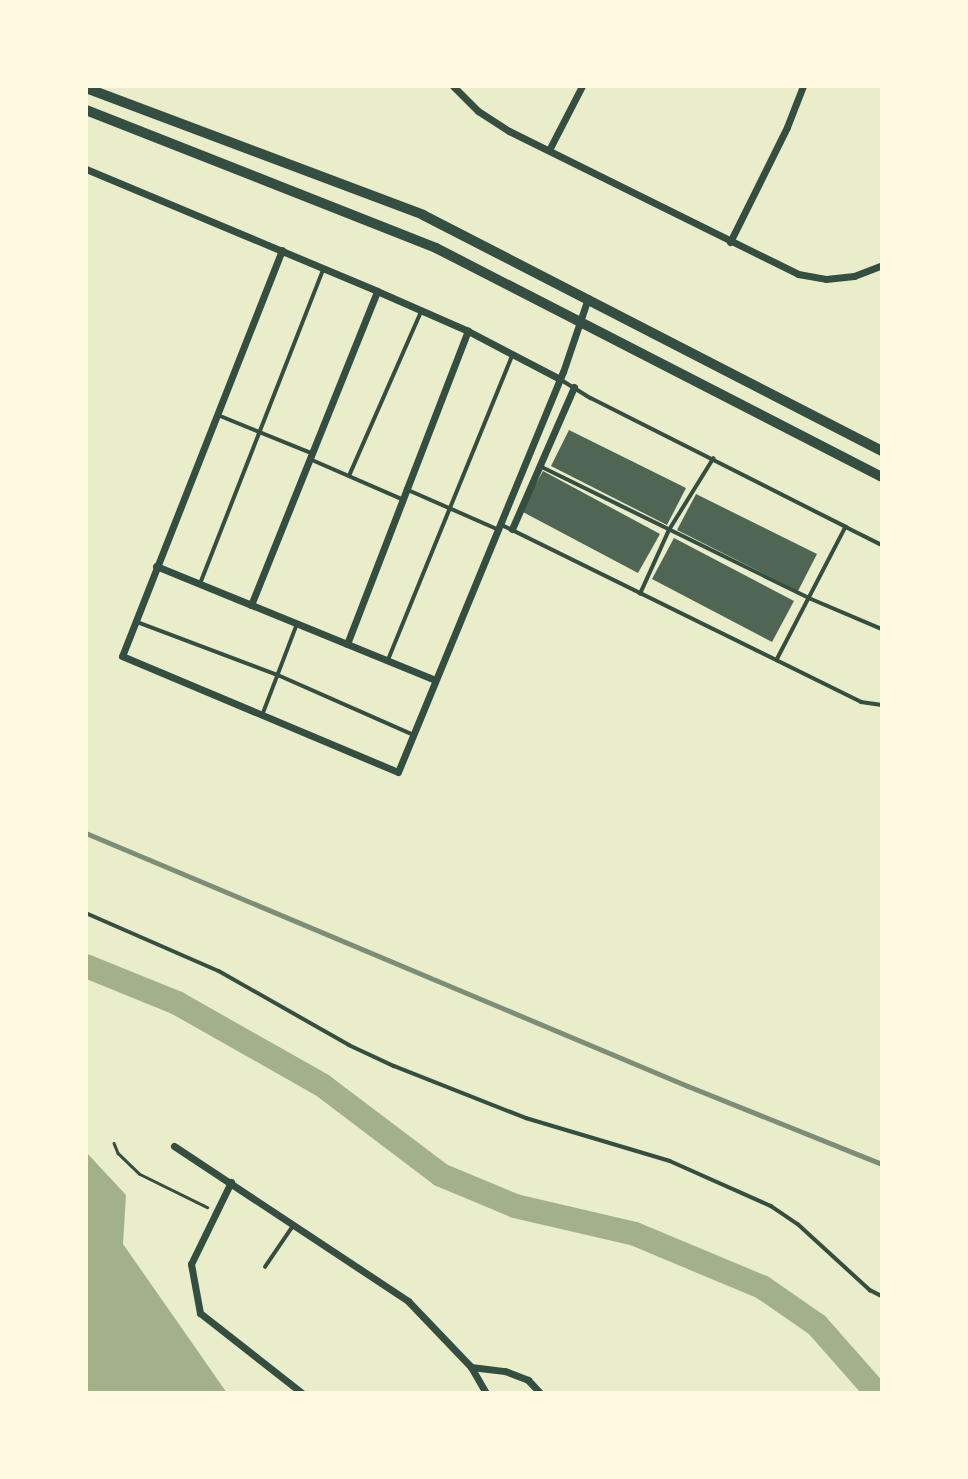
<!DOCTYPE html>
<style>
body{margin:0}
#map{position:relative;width:968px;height:1479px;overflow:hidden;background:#e9edc9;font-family:"Alegreya Sans",sans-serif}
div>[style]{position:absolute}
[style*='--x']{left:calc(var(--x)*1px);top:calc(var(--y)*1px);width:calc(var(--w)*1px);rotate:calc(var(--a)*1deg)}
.water>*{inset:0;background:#a3b18a}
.river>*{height:24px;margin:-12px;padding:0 12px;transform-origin:12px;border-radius:12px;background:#a3b18a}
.building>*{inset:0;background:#4f6655}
.path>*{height:2.5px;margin:-1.25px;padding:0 1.25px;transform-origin:1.25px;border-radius:1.25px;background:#344e41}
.service>*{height:3.5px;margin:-1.75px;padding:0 1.75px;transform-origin:1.75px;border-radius:1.75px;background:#344e41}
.minor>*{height:7px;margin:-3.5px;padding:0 3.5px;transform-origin:3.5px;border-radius:3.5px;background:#344e41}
.secondary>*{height:10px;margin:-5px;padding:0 5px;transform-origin:5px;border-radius:5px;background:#344e41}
.rail>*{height:4.5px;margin:-2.25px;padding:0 2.25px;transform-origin:2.25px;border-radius:2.25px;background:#7c8e77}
span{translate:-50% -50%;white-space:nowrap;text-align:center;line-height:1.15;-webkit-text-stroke:5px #fefae0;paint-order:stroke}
.frame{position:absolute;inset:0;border:88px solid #fefae0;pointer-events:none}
</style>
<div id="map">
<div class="water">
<i style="clip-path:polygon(86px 1152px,126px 1195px,123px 1244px,227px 1393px,86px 1393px)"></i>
</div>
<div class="river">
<i style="--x:86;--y:966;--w:98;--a:22.1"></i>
<i style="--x:177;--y:1003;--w:167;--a:29.5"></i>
<i style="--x:322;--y:1085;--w:149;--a:37.1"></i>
<i style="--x:441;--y:1175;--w:80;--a:22.7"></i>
<i style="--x:515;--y:1206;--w:123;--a:13.1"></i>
<i style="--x:635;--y:1234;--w:138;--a:22.7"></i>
<i style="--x:762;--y:1287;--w:67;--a:34.6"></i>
<i style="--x:817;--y:1325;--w:91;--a:48.6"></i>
</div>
<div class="building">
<i style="clip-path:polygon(569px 430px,686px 488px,667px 525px,551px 466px)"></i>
<i style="clip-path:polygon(543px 471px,660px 534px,638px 573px,521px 511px)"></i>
<i style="clip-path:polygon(696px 494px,817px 554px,798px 591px,677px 530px)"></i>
<i style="clip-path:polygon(674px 538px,794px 601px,772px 642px,652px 579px)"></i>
</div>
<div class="path">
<i style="--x:114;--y:1143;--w:11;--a:68"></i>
<i style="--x:118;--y:1153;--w:30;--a:44"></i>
<i style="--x:140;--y:1174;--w:75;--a:26.2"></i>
</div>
<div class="service">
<i style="--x:560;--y:379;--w:36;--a:32"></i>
<i style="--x:591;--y:398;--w:286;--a:26.8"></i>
<i style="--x:846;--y:527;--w:150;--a:117.4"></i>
<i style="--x:218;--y:415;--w:100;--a:22.2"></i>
<i style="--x:310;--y:459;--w:100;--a:23.5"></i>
<i style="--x:540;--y:466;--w:300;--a:26.1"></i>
<i style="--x:809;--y:598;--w:79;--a:23"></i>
<i style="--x:349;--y:476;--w:179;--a:-66.3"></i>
<i style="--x:406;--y:489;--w:99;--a:23.7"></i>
<i style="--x:500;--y:524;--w:402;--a:26.2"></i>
<i style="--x:861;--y:702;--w:21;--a:8"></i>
<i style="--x:846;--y:527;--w:40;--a:26.6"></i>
<i style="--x:200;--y:584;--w:337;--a:-68.6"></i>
<i style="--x:640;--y:594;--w:70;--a:-65.6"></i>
<i style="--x:669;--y:530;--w:84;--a:-58.2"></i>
<i style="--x:137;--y:622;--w:151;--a:20.6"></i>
<i style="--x:278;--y:675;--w:146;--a:23.8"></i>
<i style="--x:388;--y:660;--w:328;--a:-67.8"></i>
<i style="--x:263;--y:713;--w:95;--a:-69.1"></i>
<i style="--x:86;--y:913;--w:145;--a:23.6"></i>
<i style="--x:219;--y:971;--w:150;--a:29.6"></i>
<i style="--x:349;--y:1045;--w:50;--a:25"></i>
<i style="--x:394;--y:1066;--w:142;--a:21.5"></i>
<i style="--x:526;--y:1118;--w:150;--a:16.6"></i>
<i style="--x:670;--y:1161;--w:111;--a:24"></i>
<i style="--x:771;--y:1206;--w:32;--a:34"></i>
<i style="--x:798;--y:1224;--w:98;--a:42.5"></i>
<i style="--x:870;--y:1290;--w:13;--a:27"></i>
<i style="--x:265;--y:1267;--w:50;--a:-55.7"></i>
</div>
<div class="minor">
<i style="--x:453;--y:86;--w:35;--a:45"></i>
<i style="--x:478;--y:111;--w:37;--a:33"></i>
<i style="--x:509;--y:131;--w:322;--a:26.3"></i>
<i style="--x:798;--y:274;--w:28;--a:10"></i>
<i style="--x:826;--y:279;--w:28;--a:-6"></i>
<i style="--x:854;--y:276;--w:30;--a:-21"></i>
<i style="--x:549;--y:150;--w:72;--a:-62.7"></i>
<i style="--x:86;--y:169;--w:316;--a:22.7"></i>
<i style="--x:377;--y:291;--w:99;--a:23.7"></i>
<i style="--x:468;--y:331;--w:104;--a:27.6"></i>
<i style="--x:730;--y:242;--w:128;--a:-63.6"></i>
<i style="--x:787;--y:127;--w:44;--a:-68.7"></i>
<i style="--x:282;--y:250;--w:436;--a:111.5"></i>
<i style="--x:122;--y:656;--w:299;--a:22.8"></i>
<i style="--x:398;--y:772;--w:433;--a:-67.6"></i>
<i style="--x:563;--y:372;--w:78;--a:-71.3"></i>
<i style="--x:512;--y:529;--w:155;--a:-66.4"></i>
<i style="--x:156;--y:566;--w:301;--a:22.2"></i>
<i style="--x:251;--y:605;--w:338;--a:-68.1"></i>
<i style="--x:347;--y:644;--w:336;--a:-68.9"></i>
<i style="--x:174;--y:1146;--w:281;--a:33.5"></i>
<i style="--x:408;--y:1301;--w:91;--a:46.3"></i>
<i style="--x:471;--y:1367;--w:30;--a:60"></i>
<i style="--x:231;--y:1182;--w:91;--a:116"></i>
<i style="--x:191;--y:1264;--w:50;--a:79.6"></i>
<i style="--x:200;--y:1313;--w:130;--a:38.1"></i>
<i style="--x:471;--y:1367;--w:34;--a:7"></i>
<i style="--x:505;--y:1371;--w:25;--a:21"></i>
<i style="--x:528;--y:1380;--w:18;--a:47"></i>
</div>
<div class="secondary">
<i style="--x:86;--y:88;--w:360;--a:20.6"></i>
<i style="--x:423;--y:215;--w:516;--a:27.21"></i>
<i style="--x:86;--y:110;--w:376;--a:21.5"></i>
<i style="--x:436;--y:248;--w:501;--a:27.18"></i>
</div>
<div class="rail">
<i style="--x:86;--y:833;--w:653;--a:22.8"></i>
<i style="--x:688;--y:1086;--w:209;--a:21.9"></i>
</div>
<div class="frame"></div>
</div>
